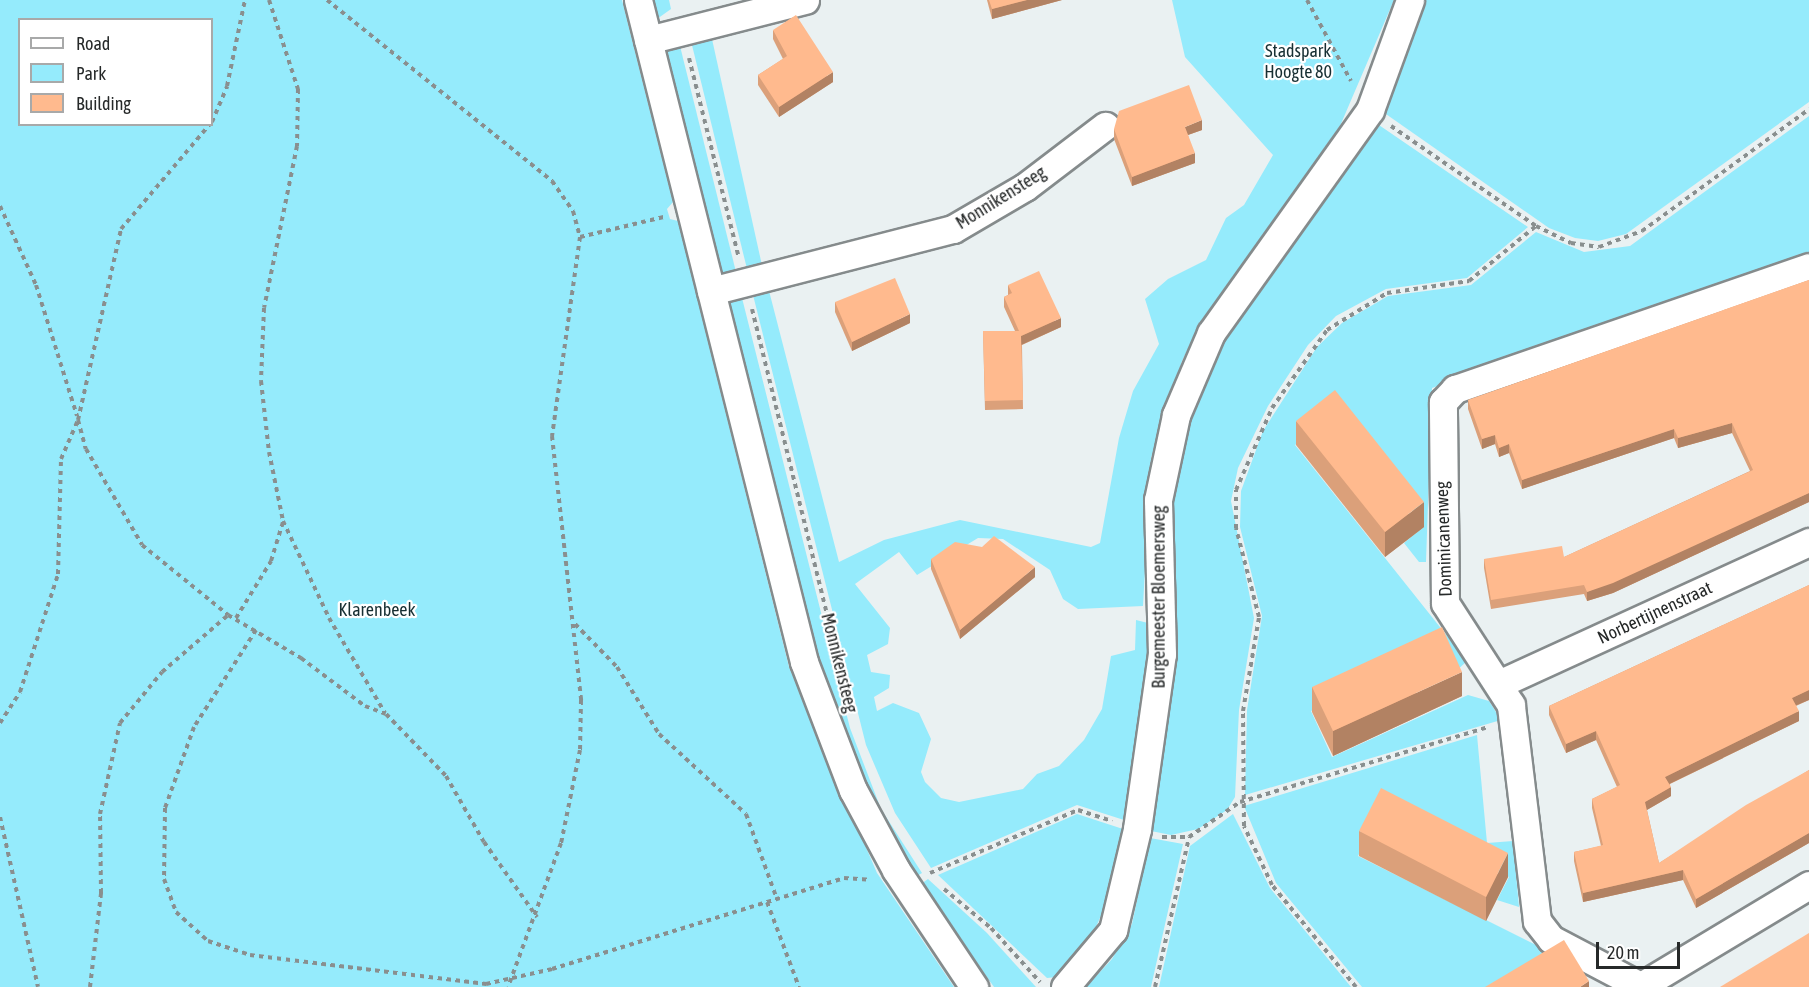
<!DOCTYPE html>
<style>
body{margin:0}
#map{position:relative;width:1809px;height:987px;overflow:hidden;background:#eaf1f2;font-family:"Asap Condensed",sans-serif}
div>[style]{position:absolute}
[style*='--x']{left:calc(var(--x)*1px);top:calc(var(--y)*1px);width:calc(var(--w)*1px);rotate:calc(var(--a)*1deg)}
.green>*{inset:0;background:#95ebfc}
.path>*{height:4px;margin-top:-2px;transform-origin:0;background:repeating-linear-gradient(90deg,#898f8f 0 4.5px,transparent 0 9px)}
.roads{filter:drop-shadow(2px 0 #858b8c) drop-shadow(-2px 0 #858b8c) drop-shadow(0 2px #858b8c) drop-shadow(0 -2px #858b8c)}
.street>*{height:27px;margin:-13.5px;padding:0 13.5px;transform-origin:13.5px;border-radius:13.5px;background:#fff}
.wall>*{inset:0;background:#dba07a}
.shaded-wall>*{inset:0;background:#b28263}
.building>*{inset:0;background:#ffba8e}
span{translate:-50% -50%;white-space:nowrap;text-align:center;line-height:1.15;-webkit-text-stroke:4.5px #fff;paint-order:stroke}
.park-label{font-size:18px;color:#172f33}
.street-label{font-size:18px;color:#262929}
.legend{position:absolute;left:18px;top:18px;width:195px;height:108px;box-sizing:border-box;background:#fff;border:2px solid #a8a9a9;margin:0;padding:8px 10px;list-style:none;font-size:18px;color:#262929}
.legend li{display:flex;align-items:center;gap:12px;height:30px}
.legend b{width:30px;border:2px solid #a8a9a9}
.scale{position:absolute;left:1596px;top:942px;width:84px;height:27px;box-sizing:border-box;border:3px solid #262929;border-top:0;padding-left:8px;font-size:18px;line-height:21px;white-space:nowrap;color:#262929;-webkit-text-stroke:4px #fff;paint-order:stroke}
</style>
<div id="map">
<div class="green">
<i style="clip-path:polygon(evenodd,0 0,622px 0,673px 202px,667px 209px,670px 219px,678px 221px,789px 667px,877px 873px,954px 987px,0 987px,0 0,20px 20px,212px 20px,212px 124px,20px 124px,20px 20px)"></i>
<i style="clip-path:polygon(652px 0,669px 0,671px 9px,657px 19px)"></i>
<i style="clip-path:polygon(1172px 0,1394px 0,1340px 126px,1199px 326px,1182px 361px,1151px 458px,1143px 606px,1078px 609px,1063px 599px,1050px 570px,1003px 539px,978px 538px,917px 575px,899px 552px,855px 584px,890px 628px,888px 644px,867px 655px,871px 672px,890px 675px,889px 688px,874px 697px,877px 711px,893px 703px,919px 713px,931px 739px,921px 772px,925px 782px,941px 798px,959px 802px,1023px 789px,1037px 774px,1059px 766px,1084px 740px,1102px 709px,1111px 656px,1135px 650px,1136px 620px,1148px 623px,1148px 657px,1124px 820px,1077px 805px,931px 868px,895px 813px,866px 745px,751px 287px,767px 283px,839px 562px,884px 540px,960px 520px,1091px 547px,1100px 543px,1119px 438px,1133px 391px,1159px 344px,1145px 299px,1168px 279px,1206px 260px,1226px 218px,1244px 205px,1273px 155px,1185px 57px)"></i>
<i style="clip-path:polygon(1424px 0,1809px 0,1809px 102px,1626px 234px,1598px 241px,1575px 238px,1549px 228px,1383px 112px)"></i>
<i style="clip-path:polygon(710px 30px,763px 270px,748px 273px,690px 37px)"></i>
<i style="clip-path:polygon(679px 42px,737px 276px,722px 280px,664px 46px)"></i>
<i style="clip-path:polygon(1809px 116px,1809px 254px,1432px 388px,1426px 562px,1419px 562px,1404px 543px,1424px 526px,1335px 414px,1295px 445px,1467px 661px,1453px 674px,1442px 651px,1311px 711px,1332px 757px,1468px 695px,1489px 701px,1501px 720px,1245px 795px,1247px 710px,1262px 616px,1240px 527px,1241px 491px,1263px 431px,1317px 347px,1342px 323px,1388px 296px,1471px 285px,1536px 232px,1584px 252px,1630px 246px)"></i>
<i style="clip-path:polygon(1376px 123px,1528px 227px,1467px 278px,1386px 289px,1336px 316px,1308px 345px,1268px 406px,1238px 468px,1231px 501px,1254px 618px,1239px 710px,1235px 797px,1227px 810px,1198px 829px,1171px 835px,1151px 831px,1176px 655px,1172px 502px,1190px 416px,1222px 343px)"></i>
<i style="clip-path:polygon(740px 290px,850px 728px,881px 809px,922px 873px,917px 876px,865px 782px,818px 658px,726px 293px)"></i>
<i style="clip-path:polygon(1477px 735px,1487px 843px,1513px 841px,1519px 907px,1497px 900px,1509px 877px,1381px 812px,1358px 856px,1550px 952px,1523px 987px,1362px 987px,1276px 883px,1244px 806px)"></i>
<i style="clip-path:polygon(1077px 814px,1123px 829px,1106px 904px,1093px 934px,1057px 977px,1047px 978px,938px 875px)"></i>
<i style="clip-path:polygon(1233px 814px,1270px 888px,1351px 987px,1159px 987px,1190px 846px)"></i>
<i style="clip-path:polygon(1150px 838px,1183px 844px,1151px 987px,1086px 987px,1112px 959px,1132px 924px)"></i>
<i style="clip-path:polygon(928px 879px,987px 933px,1036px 987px,994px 987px,921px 884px)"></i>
</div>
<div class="path">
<i style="--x:269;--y:0;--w:94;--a:72"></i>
<i style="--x:298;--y:89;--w:57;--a:91"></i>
<i style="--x:297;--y:146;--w:165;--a:101.5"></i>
<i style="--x:264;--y:308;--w:73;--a:92.4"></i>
<i style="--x:261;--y:381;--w:71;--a:83.6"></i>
<i style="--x:269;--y:452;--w:70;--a:78.5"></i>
<i style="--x:283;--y:521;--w:107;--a:64.6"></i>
<i style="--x:329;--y:618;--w:110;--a:59.5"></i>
<i style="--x:327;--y:0;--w:289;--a:38.8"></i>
<i style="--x:552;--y:181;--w:37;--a:55"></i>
<i style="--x:573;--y:211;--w:27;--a:75"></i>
<i style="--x:580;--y:237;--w:201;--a:98"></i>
<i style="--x:552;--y:436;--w:266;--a:83.7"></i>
<i style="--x:581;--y:700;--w:50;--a:91.1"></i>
<i style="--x:580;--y:750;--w:95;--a:101.5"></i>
<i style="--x:561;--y:843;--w:153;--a:110.2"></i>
<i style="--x:1307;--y:0;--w:92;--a:61.5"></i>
<i style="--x:689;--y:58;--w:206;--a:76"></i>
<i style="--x:212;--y:122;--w:39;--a:-67"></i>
<i style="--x:227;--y:86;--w:88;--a:-78.2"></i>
<i style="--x:1391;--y:126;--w:176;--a:34.6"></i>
<i style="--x:1536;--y:226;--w:39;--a:26"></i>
<i style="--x:1571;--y:243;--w:28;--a:8"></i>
<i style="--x:1599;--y:247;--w:46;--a:-20.4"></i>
<i style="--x:1642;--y:231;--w:207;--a:-36.1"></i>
<i style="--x:0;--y:206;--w:87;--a:65.5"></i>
<i style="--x:36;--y:285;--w:137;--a:72.6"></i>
<i style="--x:580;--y:237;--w:86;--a:-13.4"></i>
<i style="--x:752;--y:309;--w:385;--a:76.2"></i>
<i style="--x:78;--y:420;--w:196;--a:-77.3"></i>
<i style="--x:121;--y:229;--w:138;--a:-49.7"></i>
<i style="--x:236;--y:618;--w:67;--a:-58.4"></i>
<i style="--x:271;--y:561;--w:41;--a:-72.9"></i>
<i style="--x:575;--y:624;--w:60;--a:45.7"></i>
<i style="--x:617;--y:667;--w:79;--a:57.9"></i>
<i style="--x:659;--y:734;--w:118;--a:42.6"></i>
<i style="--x:746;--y:814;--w:90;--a:70"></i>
<i style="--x:256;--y:630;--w:115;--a:122.6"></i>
<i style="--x:194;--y:727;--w:86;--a:109.7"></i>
<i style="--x:165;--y:808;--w:71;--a:90.8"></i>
<i style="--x:164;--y:879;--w:35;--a:70"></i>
<i style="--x:176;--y:912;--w:43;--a:42.2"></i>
<i style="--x:208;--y:941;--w:44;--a:18.4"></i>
<i style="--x:250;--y:955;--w:238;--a:7"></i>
<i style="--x:486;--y:984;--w:68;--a:-12.8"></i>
<i style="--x:552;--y:969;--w:306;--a:-17.3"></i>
<i style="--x:844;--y:878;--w:26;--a:4"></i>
<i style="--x:0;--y:723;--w:37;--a:-57"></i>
<i style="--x:20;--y:692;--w:124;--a:-72.1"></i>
<i style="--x:58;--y:574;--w:115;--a:-88.5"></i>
<i style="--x:61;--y:459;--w:43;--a:-66.4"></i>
<i style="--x:78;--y:420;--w:30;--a:75"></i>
<i style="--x:86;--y:449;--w:111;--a:59.7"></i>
<i style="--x:142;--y:545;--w:111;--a:39.1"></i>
<i style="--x:228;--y:615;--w:85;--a:30.5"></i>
<i style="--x:301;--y:658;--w:80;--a:36.9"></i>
<i style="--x:365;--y:706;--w:22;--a:21"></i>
<i style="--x:386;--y:714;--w:86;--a:45.9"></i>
<i style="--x:446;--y:776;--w:76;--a:60.1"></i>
<i style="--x:484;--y:842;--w:92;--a:54.8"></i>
<i style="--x:0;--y:817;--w:174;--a:77.4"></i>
<i style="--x:1162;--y:837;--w:27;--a:0"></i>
<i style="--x:1189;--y:837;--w:62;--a:-34.5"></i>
<i style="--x:1240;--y:802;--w:259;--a:-16.8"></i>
<i style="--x:930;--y:873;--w:161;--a:-23.1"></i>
<i style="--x:1078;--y:810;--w:36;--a:18"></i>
<i style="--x:944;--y:889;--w:61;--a:39.7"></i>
<i style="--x:991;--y:928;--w:73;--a:47.8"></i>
<i style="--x:767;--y:902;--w:91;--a:69.4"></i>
<i style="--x:90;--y:987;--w:95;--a:-83.3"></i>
<i style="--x:101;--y:893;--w:79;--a:-90.7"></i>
<i style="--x:100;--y:814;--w:93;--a:-77.6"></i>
<i style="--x:120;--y:723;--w:66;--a:-50.5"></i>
<i style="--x:162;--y:672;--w:87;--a:-40.8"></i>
<i style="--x:1155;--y:987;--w:154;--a:-77.2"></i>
<i style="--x:1356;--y:987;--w:132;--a:-129.5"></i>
<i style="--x:1272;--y:885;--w:65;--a:-115.4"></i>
<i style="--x:1244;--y:826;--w:115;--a:-90.5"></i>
<i style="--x:1243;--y:711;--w:95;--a:-80.3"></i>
<i style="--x:1259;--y:617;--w:92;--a:-104.5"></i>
<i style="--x:1236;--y:528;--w:38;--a:-90"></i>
<i style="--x:1236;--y:490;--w:90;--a:-66.3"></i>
<i style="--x:1272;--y:408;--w:95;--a:-54.8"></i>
<i style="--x:1327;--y:330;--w:70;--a:-31.7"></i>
<i style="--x:1387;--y:293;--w:83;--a:-8.3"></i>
<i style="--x:1469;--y:281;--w:87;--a:-39.4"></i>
</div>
<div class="roads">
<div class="street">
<i style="--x:638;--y:0;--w:682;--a:75.92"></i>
<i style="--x:804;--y:662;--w:137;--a:69.1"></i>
<i style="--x:853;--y:790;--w:91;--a:61.7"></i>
<i style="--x:896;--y:870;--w:141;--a:56.3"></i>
<i style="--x:648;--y:40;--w:162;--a:-14.3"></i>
<i style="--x:711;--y:291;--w:250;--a:-14.4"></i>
<i style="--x:953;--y:229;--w:83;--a:-30.3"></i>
<i style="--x:1025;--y:187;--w:101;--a:-37.3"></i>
<i style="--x:1501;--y:683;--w:339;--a:-24.6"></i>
<i style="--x:1641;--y:986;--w:196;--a:-31"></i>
<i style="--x:1065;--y:987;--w:75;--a:-49.9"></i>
<i style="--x:1113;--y:930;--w:104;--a:-76.6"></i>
<i style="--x:1137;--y:829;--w:177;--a:-81.9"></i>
<i style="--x:1162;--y:654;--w:154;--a:-91.5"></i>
<i style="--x:1158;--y:500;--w:87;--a:-78"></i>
<i style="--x:1176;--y:415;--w:89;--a:-66.9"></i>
<i style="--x:1211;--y:333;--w:274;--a:-54.5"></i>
<i style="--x:1370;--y:110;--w:117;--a:-70"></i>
<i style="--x:1642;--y:987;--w:103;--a:-152.2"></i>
<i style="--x:1551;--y:939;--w:23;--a:-128"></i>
<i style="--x:1537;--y:921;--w:218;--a:-96.9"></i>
<i style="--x:1511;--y:705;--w:121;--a:-122.9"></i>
<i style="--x:1445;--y:603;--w:201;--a:-90.6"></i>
<i style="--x:1443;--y:402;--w:18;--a:-47"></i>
<i style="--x:1455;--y:389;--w:374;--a:-19"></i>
</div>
</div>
<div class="wall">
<i style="clip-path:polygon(987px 0,1062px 0,992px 19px)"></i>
<i style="clip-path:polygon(773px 30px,833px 82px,779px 117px,758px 85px,758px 75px,783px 59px,773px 39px)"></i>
<i style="clip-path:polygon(1114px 129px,1202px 130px,1188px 135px,1195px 163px,1132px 186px,1114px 139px)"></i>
<i style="clip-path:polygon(1809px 280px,1809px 502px,1613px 593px,1587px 601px,1584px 594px,1491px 609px,1484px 568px,1484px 559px,1564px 557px,1750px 471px,1732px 433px,1678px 448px,1674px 438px,1522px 489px,1509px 453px,1499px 457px,1495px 444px,1482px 449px,1468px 409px,1468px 400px)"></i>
<i style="clip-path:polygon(1008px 285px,1061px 327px,1022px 345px,1023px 409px,985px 410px,983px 331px,1015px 331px,1004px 307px,1004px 297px,1008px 295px)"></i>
<i style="clip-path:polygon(835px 302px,910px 323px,852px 351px,835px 312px)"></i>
<i style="clip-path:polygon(1296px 421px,1424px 527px,1385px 557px,1296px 445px)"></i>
<i style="clip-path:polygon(931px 559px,1035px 577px,960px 639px,931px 569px)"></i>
<i style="clip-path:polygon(1809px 585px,1809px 700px,1796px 706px,1799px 721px,1670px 784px,1671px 796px,1647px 810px,1659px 863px,1809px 770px,1809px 843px,1696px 908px,1683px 880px,1583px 902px,1574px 861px,1574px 852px,1601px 846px,1592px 808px,1592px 799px,1617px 787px,1596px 740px,1566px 753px,1549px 715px,1549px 706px)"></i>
<i style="clip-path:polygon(1312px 687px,1462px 696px,1333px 756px,1312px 712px)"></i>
<i style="clip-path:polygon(1359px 831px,1508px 877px,1486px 921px,1359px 856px)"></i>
</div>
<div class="shaded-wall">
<i style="clip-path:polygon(1027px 0,1062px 0,992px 19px,992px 9px)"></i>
<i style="clip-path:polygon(833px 72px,833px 82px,779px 117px,779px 107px)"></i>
<i style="clip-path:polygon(1202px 120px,1202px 130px,1185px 136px,1185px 127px)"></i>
<i style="clip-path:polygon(1195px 153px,1195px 163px,1132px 186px,1132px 177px)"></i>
<i style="clip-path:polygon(910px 314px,910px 323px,852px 351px,852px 342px)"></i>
<i style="clip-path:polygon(1061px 318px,1061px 327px,1021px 345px,1021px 336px)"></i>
<i style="clip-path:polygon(1732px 423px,1732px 433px,1678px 448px,1678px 438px)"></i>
<i style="clip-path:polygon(1674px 429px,1674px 438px,1522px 489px,1522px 480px)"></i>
<i style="clip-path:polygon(1495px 435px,1495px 444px,1482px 449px,1482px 439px)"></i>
<i style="clip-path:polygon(1509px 444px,1509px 453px,1499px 457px,1499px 448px)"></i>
<i style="clip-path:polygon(1809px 493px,1809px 502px,1613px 593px,1587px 601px,1587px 592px)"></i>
<i style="clip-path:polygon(1424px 502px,1424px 527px,1385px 557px,1385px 532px)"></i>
<i style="clip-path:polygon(1035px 567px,1035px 577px,960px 639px,960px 630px)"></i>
<i style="clip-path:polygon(1462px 672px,1462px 696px,1333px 756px,1333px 731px)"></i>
<i style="clip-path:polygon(1809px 690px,1809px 700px,1792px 707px,1792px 698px)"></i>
<i style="clip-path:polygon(1799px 711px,1799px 721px,1665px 786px,1665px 777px)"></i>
<i style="clip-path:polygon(1596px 731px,1596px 740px,1566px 753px,1566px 744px)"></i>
<i style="clip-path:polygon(1671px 787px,1671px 796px,1645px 811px,1645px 802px)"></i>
<i style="clip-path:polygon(1809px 833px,1809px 843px,1696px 908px,1696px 899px)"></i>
<i style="clip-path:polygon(1508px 853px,1508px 877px,1486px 921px,1486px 897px)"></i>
<i style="clip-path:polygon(1683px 870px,1683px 880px,1583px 902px,1583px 893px)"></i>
<i style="clip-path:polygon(1589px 981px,1589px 987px,1580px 987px)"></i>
</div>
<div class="building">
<i style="clip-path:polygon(989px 0,1027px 0,992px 9px)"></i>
<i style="clip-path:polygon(796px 15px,833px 72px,779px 107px,758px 75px,787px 56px,773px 30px)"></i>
<i style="clip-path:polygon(1189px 85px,1202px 120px,1185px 127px,1195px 153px,1132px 177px,1114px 129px,1119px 111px)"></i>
<i style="clip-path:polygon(1039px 271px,1061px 318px,1021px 336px,1023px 400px,985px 401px,983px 331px,1019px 331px,1004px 297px,1012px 293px,1008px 285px)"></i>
<i style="clip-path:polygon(895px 278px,910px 314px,852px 342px,835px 302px)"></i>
<i style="clip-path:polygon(1809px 280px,1809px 493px,1613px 583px,1587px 592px,1584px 585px,1491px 600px,1484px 559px,1562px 546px,1564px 557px,1753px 470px,1732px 423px,1678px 438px,1674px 429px,1522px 480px,1509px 444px,1499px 448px,1495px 435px,1482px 439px,1468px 400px)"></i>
<i style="clip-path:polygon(1335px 390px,1424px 502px,1385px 532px,1296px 421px)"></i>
<i style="clip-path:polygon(994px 536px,1035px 567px,960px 630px,931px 559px,955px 542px,982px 547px)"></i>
<i style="clip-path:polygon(1809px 585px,1809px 690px,1792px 698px,1799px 711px,1665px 777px,1671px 787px,1645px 802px,1659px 863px,1746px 805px,1809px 770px,1809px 833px,1696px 899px,1683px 870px,1583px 893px,1574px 852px,1603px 845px,1592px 799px,1620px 785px,1596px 731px,1566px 744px,1549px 706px)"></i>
<i style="clip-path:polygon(1442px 627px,1462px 672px,1333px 731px,1312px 687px)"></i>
<i style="clip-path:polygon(1381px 788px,1508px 853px,1486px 897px,1359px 831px)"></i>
<i style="clip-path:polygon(1809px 933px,1809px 987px,1720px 987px)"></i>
<i style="clip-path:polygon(1564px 940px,1589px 981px,1580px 987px,1485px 987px)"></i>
</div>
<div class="park-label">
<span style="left:1298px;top:62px">Stadspark<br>Hoogte 80</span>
<span style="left:377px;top:610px">Klarenbeek</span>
</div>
<div class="street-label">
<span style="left:1001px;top:198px;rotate:-32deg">Monnikensteeg</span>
<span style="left:1444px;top:539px;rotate:-92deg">Dominicanenweg</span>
<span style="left:1159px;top:597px;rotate:-90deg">Burgemeester Bloemersweg</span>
<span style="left:1655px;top:613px;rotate:-25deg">Norbertijnenstraat</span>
<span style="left:839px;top:663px;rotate:76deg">Monnikensteeg</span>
</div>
<ul class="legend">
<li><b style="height:8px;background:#fff"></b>Road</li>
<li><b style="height:16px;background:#95ebfc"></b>Park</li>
<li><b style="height:16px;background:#ffba8e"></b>Building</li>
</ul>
<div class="scale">20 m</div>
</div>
